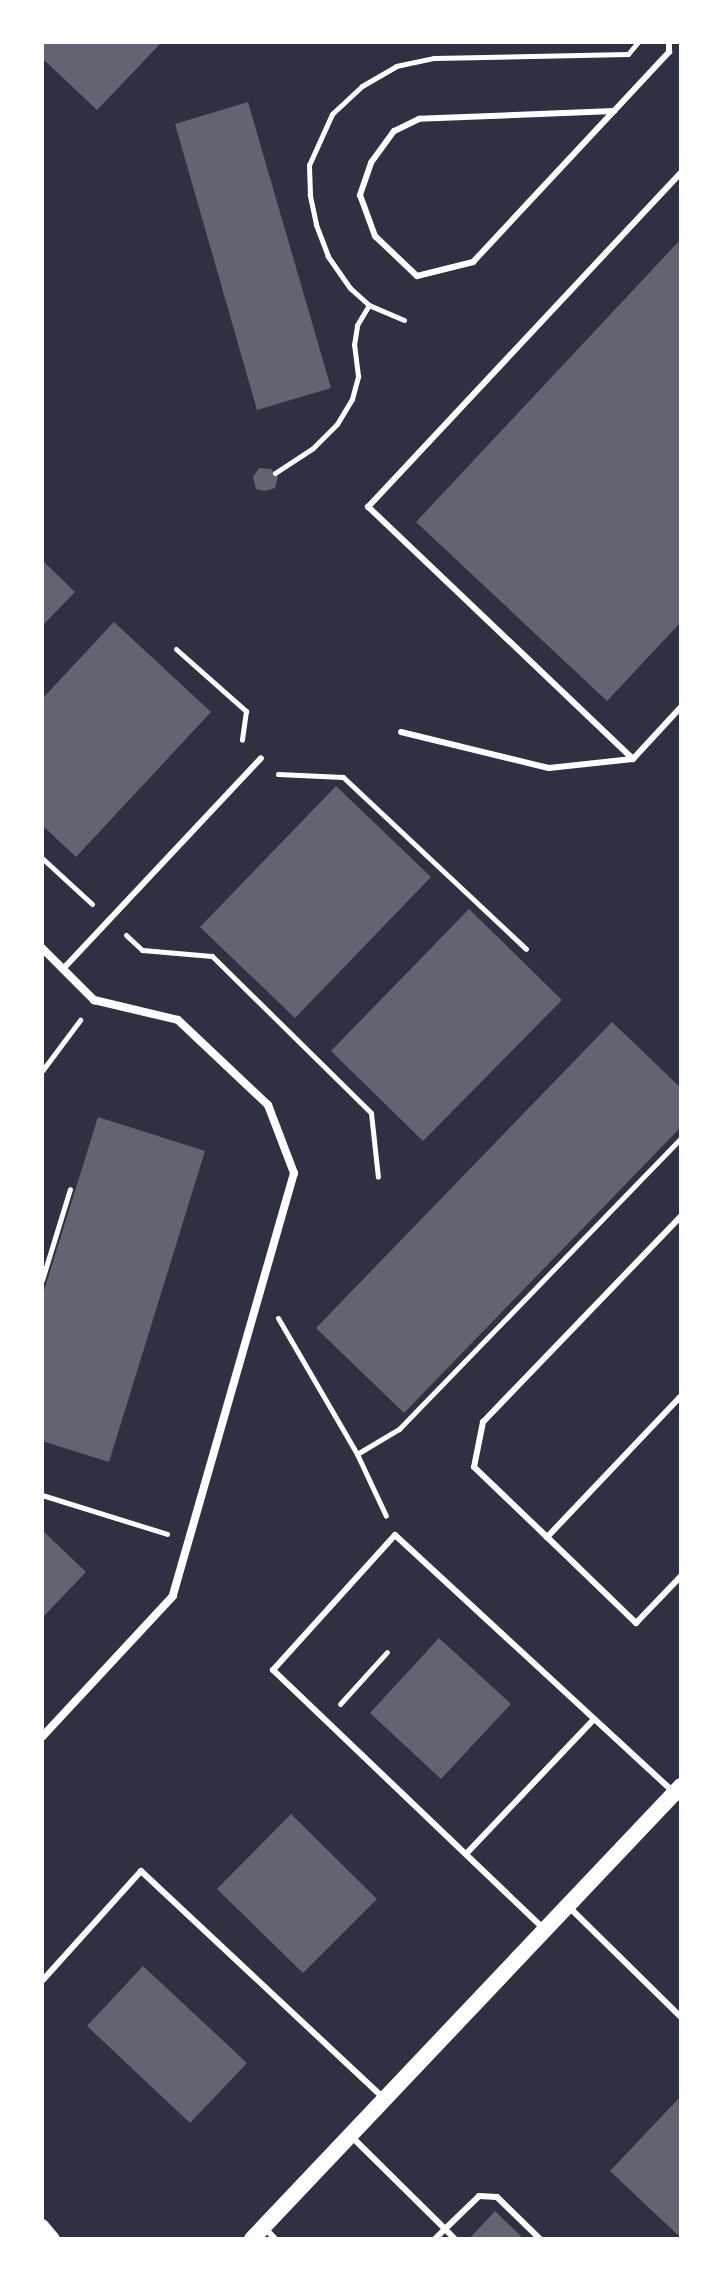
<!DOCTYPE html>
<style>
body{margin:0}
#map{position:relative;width:723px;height:2281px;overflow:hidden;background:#2d3142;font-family:Arial,sans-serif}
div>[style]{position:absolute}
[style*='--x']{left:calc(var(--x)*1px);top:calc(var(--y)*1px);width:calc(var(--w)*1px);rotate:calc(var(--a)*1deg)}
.building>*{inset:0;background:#626471}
.path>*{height:5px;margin:-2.5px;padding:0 2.5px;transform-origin:2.5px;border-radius:2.5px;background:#fff}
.service>*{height:6px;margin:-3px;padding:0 3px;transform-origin:3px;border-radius:3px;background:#fff}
.minor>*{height:8px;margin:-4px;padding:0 4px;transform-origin:4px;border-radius:4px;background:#fff}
.tertiary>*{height:14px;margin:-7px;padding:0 7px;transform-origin:7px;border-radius:7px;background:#fff}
.secondary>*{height:16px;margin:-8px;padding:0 8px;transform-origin:8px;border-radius:8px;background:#fff}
span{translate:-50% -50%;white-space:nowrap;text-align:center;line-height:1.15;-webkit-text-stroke:6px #fff;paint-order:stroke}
.frame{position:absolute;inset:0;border:44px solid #fff;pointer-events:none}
</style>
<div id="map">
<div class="building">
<i style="clip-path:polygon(42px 42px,162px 42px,97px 110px,42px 58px)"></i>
<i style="clip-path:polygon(248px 102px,331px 388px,257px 410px,175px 124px)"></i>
<i style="clip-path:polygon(681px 239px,681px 622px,607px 701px,416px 522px)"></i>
<i style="clip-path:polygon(259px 468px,271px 469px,278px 477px,275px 488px,265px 491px,256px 489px,253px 477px)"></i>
<i style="clip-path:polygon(42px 560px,75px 592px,42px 626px)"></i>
<i style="clip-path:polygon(114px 622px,211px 712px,76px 857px,42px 825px,42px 699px)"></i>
<i style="clip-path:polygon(336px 786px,431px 877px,295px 1018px,200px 927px)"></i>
<i style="clip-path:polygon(469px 909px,562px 1000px,423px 1141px,331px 1051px)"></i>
<i style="clip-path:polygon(612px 1022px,681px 1088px,681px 1127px,404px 1413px,316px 1328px)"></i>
<i style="clip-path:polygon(98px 1117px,205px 1151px,109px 1462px,42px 1441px,42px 1297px)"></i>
<i style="clip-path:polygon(42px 1530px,86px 1572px,42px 1618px)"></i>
<i style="clip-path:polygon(439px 1638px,511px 1704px,441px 1779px,370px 1713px)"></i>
<i style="clip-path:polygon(291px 1814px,377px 1899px,303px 1973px,217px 1889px)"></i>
<i style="clip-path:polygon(143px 1966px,247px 2063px,190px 2123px,87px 2026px)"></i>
<i style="clip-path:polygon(681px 2096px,681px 2238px,610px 2171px)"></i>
<i style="clip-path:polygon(495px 2211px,524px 2239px,469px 2239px)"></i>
</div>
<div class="path">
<i style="--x:404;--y:320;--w:38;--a:-157"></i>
<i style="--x:369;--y:305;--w:25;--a:-138"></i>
<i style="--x:350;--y:288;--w:39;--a:-125"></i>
<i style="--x:328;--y:256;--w:34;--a:-111"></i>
<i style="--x:316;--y:224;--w:30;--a:-102"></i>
<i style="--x:310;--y:195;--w:30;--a:-92"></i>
<i style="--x:309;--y:165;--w:56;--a:-65.7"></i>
<i style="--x:332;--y:114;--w:41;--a:-43"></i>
<i style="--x:362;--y:86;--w:39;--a:-30"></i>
<i style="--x:396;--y:66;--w:39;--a:-12"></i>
<i style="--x:434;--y:58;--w:194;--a:-1.2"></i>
<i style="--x:628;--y:54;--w:16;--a:-50"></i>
<i style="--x:275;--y:473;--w:45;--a:-33.3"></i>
<i style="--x:313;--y:448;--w:34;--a:-45"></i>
<i style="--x:337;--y:424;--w:29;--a:-59"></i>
<i style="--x:352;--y:399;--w:24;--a:-75"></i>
<i style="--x:358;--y:376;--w:31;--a:-97"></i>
<i style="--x:354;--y:345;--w:20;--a:-81"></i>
<i style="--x:357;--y:325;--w:23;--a:-59"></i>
<i style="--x:176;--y:649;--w:94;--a:41.5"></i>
<i style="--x:246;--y:711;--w:29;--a:98"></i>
<i style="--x:278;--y:774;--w:65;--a:2.6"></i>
<i style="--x:343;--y:777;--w:251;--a:43.2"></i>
<i style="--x:42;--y:858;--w:68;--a:42.6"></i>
<i style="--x:126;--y:935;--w:22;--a:43"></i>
<i style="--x:142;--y:950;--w:70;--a:4.9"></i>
<i style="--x:212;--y:956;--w:223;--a:44.6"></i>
<i style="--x:371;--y:1113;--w:64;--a:83.8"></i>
<i style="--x:42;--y:1071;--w:64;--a:-53.3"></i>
<i style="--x:42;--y:1280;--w:95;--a:-72.9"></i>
<i style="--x:278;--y:1318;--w:157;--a:59.8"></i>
<i style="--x:357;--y:1454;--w:49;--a:-30.8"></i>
<i style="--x:399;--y:1429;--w:405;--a:-45.9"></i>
<i style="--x:357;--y:1454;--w:68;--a:64.9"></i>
<i style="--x:42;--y:1495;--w:131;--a:17.3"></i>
<i style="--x:340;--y:1704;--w:70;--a:-47.9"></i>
</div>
<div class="service">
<i style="--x:614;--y:111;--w:195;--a:177.7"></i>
<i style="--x:419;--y:119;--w:28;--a:154"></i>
<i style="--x:394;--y:131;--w:39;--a:126"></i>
<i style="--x:371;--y:163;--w:34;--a:109"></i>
<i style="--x:360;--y:195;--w:44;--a:69.9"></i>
<i style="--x:375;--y:236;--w:58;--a:43.6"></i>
<i style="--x:417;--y:276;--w:58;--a:-14"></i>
<i style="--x:473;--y:262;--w:207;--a:-47"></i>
<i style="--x:614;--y:111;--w:81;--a:-47"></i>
<i style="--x:669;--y:52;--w:10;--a:-90"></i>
<i style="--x:401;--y:732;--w:152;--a:13.7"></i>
<i style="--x:549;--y:768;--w:84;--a:-6.1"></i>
<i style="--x:633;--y:759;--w:71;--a:-47.3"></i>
<i style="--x:633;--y:759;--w:366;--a:-136.4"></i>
<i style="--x:368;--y:507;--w:458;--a:-46.9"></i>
<i style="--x:63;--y:969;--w:289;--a:-46.8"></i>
<i style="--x:681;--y:1396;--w:195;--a:133.5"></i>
<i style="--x:547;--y:1537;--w:124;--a:44"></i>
<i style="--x:636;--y:1623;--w:65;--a:-46.2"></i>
<i style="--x:547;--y:1537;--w:101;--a:-136.2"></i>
<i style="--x:474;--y:1467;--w:46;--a:-78.7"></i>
<i style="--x:483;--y:1422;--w:286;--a:-46.1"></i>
<i style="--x:466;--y:1854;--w:186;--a:-46.5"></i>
<i style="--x:569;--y:1907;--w:157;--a:44.5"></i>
<i style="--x:544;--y:1929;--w:375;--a:-136.3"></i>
<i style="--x:273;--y:1670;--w:182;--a:-47.9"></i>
<i style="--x:395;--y:1535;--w:389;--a:42.7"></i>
<i style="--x:42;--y:1981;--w:148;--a:-48"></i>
<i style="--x:141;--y:1871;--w:334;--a:43.1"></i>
<i style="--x:353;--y:2138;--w:129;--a:44.7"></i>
<i style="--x:445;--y:2229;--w:14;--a:135"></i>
<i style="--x:264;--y:2227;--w:16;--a:47"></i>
<i style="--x:455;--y:2239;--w:14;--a:-135"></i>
<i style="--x:445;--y:2229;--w:47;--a:-44.1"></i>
<i style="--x:479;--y:2196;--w:18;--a:3"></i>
<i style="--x:497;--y:2197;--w:60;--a:44.3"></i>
</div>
<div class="minor">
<i style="--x:42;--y:948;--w:74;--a:45"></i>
<i style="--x:94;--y:1000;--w:86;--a:13.4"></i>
<i style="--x:178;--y:1020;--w:124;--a:43.4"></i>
<i style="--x:268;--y:1105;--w:73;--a:69.1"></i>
<i style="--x:294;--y:1173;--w:440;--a:106"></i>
<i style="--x:173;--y:1596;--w:192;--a:132.9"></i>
</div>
<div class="tertiary">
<i style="--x:42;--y:2226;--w:17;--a:50"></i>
</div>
<div class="secondary">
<i style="--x:252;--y:2239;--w:624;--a:-46.56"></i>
</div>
<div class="frame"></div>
</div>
